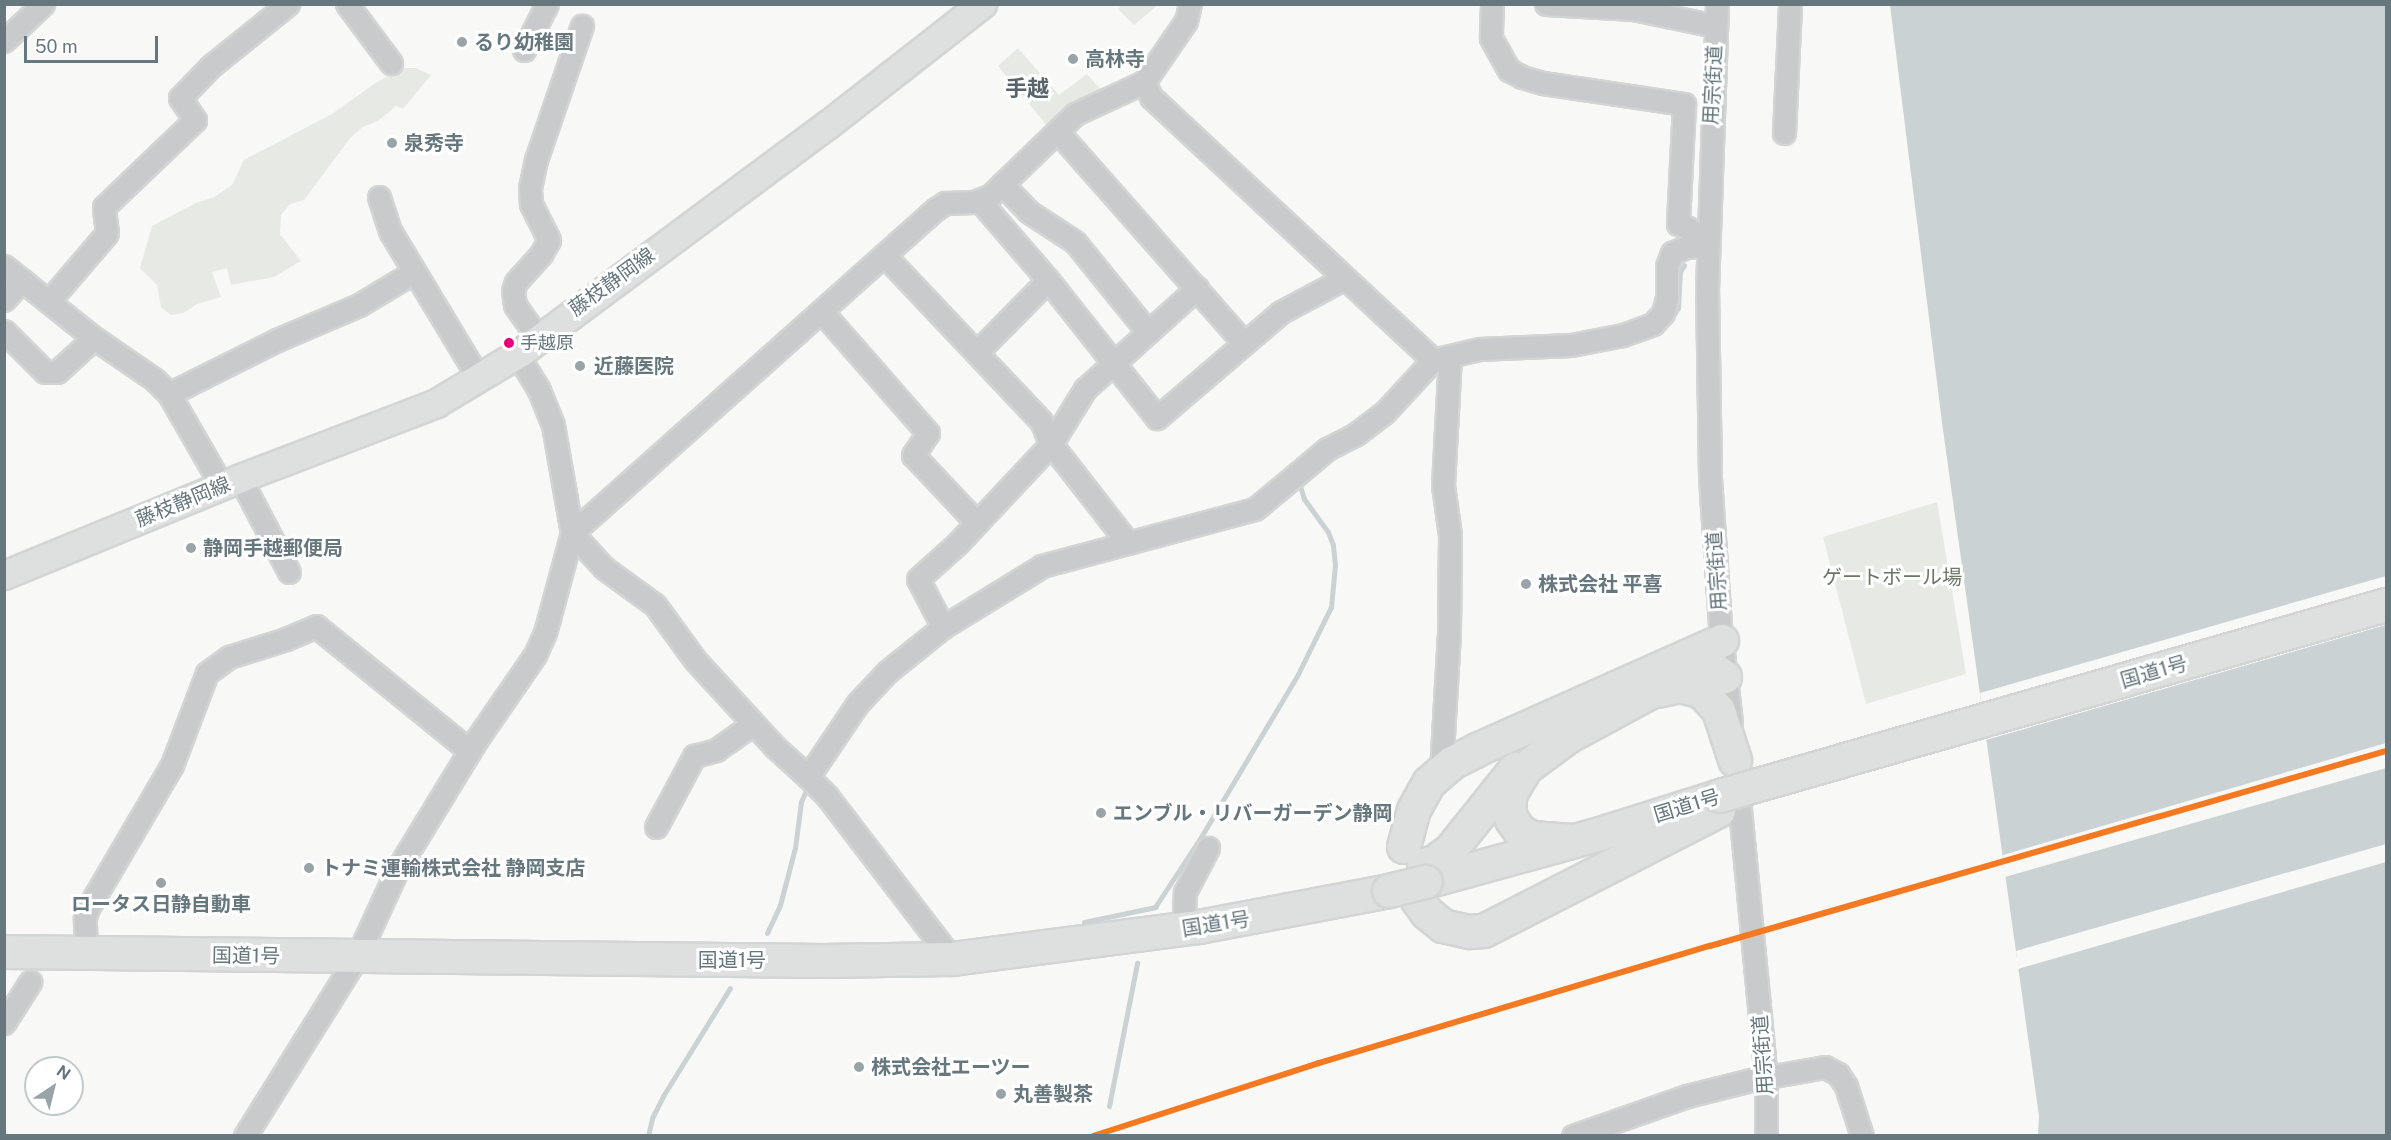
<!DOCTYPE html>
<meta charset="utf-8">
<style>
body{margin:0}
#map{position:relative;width:2391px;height:1140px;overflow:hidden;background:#f8f8f7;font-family:"Public Sans","Noto Sans JP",sans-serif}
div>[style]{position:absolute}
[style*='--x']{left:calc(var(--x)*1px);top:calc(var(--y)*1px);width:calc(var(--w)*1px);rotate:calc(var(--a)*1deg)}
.green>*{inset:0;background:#e7e9e5}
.water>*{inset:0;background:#cad2d4}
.pier>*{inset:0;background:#f8f8f7}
.stream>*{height:5px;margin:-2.5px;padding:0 2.5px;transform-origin:2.5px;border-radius:2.5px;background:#cad2d4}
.roads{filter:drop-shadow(2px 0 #d3d4d4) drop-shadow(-2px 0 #d3d4d4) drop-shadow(0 2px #d3d4d4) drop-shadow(0 -2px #d3d4d4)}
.minor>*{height:21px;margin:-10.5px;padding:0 10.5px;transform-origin:10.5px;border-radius:10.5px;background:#c9cacb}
.major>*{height:27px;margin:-13.5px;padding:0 13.5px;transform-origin:13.5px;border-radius:13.5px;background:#dedfdf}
.highway>*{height:32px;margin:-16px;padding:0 16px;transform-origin:16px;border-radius:16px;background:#dedfdf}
.bridges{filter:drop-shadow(2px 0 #d3d4d4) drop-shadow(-2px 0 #d3d4d4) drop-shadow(0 2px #d3d4d4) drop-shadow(0 -2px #d3d4d4)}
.highway-bridge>*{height:32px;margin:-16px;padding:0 16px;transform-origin:16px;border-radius:16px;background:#dedfdf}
.rail-1>*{height:6px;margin:-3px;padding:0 3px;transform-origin:3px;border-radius:3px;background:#f47921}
.dots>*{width:16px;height:16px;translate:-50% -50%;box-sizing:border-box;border:3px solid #fff;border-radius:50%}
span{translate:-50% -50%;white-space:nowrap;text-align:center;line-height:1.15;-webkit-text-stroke:6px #fff;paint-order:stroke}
.bus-label{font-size:18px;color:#66777e}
.left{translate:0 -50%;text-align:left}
.poi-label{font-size:20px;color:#66777e;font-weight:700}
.street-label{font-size:20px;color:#66777e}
.park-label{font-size:20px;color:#6a7765}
.quarter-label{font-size:22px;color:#58646a;font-weight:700}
.frame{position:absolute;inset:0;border:6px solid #66777e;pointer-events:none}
.north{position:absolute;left:24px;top:1056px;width:60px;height:60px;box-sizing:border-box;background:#fff;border:2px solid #c2c9cb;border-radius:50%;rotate:35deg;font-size:16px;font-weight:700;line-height:24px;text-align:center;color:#66777e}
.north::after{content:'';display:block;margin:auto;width:21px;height:27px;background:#99a4a8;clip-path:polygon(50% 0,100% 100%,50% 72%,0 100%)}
.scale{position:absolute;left:24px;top:36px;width:134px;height:27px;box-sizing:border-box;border:3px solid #66777e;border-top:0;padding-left:8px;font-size:18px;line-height:21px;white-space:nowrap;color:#66777e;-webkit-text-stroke:4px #fff;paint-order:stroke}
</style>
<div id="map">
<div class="green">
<i style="clip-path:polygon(1122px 5px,1122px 4px,1158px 5px,1134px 25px,1118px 9px)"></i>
<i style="clip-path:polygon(1018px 48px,1059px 95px,1087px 74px,1104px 93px,1048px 127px,998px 66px)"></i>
<i style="clip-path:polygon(403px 68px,416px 68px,431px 75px,403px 109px,396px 106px,378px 121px,363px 127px,351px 137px,304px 200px,290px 204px,281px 215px,280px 234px,301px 261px,274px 277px,231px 285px,227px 268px,212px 272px,221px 297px,197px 304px,183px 313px,171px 315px,161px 307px,157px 285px,140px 268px,152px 226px,196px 203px,214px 197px,232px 185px,244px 160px,332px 114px,377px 82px)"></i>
<i style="clip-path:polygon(1937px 502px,1966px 674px,1866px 704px,1823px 537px)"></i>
</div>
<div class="water">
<i style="clip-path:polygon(1890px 5px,2386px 5px,2386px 1135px,2038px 1135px,2039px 1116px,1943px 430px)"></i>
</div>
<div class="pier">
<i style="clip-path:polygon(2386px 576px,2386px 625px,1986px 740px,1980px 693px)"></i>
<i style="clip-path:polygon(2386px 743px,2386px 768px,2005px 877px,2003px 855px)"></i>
<i style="clip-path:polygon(2386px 844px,2386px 862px,2018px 969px,2016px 951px)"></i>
</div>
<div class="stream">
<i style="--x:1671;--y:319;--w:13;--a:-58"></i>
<i style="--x:1678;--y:308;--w:36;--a:-87"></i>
<i style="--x:1680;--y:272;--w:8;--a:-60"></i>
<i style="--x:1084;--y:922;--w:73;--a:-11.9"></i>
<i style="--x:1155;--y:907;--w:84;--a:-56.7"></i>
<i style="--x:1201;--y:837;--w:190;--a:-59.2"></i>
<i style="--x:1298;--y:674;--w:75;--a:-63.8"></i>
<i style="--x:1331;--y:607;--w:42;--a:-84.6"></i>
<i style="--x:1335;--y:565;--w:20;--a:-96"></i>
<i style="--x:1333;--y:545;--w:14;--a:-111"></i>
<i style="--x:1328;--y:532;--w:41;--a:-126"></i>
<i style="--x:1304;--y:499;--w:14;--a:-107"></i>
<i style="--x:1300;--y:486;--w:7;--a:-56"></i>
<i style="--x:767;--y:933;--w:31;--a:-65"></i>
<i style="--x:780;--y:905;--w:59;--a:-75.3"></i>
<i style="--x:795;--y:848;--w:46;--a:-82.6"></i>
<i style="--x:801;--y:802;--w:21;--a:-67"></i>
<i style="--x:1109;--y:1106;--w:146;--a:-78.9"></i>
<i style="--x:648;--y:1136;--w:18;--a:-77"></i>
<i style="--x:652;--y:1118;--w:25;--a:-63"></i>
<i style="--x:663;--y:1096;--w:127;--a:-58.2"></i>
</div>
<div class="roads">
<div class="minor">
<i style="--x:347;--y:4;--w:74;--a:53.3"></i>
<i style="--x:1492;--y:4;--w:34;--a:92"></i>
<i style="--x:1491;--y:38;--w:37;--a:61"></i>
<i style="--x:1509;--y:70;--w:15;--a:28"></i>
<i style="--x:1522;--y:77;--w:22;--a:16"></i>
<i style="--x:1543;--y:83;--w:143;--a:8.5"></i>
<i style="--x:1684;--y:104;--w:120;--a:92.9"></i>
<i style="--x:1678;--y:224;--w:11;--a:22"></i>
<i style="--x:1688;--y:228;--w:25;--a:45"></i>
<i style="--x:1546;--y:4;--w:87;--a:3.3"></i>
<i style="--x:1633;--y:9;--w:85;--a:11.6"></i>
<i style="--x:1717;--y:4;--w:282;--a:92"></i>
<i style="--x:1707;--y:286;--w:192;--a:89.1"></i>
<i style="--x:1710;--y:478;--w:148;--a:86.1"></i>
<i style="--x:1720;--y:626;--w:98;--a:83.5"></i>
<i style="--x:4;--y:41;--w:54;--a:-43.5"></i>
<i style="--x:524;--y:50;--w:51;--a:-63.4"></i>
<i style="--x:1144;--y:82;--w:17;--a:65"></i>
<i style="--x:1151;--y:97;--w:386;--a:43"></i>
<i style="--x:1058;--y:132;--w:281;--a:48.6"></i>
<i style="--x:1784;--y:133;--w:129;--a:-87.3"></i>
<i style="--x:1002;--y:184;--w:39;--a:46"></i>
<i style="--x:1029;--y:212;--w:55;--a:33.1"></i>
<i style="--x:1075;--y:242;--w:116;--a:51"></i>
<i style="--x:379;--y:197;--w:36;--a:72"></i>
<i style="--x:390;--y:231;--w:170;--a:58.9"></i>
<i style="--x:979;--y:200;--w:106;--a:49.2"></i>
<i style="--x:1048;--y:280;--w:176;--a:51.7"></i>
<i style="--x:1157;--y:418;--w:163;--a:-40.5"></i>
<i style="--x:1281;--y:312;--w:72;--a:-28"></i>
<i style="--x:885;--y:256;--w:227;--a:46.6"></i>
<i style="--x:1041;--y:421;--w:25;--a:67"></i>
<i style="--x:1051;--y:444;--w:125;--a:52.1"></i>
<i style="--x:4;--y:266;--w:115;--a:38.7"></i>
<i style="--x:94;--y:338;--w:74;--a:34.5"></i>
<i style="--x:155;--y:380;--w:20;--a:45"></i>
<i style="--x:169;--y:394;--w:106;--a:60.1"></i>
<i style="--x:4;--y:300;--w:27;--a:-48"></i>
<i style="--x:49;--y:301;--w:89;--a:-49.5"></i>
<i style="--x:107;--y:233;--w:26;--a:-97"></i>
<i style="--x:104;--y:207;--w:126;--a:-43.7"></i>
<i style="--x:195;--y:120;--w:27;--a:-124"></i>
<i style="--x:180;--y:98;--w:45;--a:-45.9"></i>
<i style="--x:211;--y:66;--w:99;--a:-38.8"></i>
<i style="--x:822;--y:312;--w:161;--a:48.8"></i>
<i style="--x:928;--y:433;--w:27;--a:124"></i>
<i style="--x:913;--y:455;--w:93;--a:46.7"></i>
<i style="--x:4;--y:331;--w:58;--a:45"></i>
<i style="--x:45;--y:372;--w:12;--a:0"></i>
<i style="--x:57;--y:372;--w:50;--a:-42.6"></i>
<i style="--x:538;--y:338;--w:40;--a:-124.9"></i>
<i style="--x:515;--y:305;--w:14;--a:-98"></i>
<i style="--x:513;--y:291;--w:9;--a:-72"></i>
<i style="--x:516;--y:282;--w:38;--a:-48"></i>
<i style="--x:541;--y:254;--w:16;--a:-60"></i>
<i style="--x:549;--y:240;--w:40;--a:-116.6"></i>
<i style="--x:531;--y:204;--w:16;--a:-94"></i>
<i style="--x:530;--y:188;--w:29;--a:-78"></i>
<i style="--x:536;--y:160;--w:142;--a:-71.1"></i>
<i style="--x:977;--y:352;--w:101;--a:-45.4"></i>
<i style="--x:169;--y:394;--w:121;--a:-26.6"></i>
<i style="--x:277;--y:340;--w:89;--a:-23.1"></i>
<i style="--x:359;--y:305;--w:64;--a:-31"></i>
<i style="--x:240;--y:478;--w:106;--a:62.5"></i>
<i style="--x:943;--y:627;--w:54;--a:-117.5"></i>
<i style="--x:918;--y:579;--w:52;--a:-41.9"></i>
<i style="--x:957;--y:544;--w:137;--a:-46.8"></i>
<i style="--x:1051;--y:444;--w:65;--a:-58.3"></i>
<i style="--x:1085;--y:389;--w:151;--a:-42"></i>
<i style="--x:1441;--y:771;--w:140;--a:-86.7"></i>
<i style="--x:1449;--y:631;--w:96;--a:-89.4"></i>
<i style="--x:1450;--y:535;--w:50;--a:-98"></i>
<i style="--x:1443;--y:485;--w:128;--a:-86.9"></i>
<i style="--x:808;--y:777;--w:45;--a:-137.7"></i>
<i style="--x:775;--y:747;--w:118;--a:-132.6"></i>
<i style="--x:695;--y:660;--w:68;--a:-126"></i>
<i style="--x:655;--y:605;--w:63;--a:-144"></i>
<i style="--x:604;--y:568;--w:47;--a:-132.4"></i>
<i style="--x:572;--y:533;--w:487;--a:-41.7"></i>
<i style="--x:936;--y:209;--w:11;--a:-34"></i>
<i style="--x:945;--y:203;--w:29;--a:-2"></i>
<i style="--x:974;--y:202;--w:17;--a:-21"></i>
<i style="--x:990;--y:196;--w:118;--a:-44"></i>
<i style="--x:1075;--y:114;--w:76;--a:-24.9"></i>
<i style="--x:1144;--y:82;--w:74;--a:-55.5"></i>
<i style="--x:1186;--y:21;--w:17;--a:-77"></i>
<i style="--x:1737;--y:778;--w:300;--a:84.5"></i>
<i style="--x:1766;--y:1077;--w:59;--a:90"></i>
<i style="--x:656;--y:827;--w:81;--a:-61.8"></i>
<i style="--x:694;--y:756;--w:23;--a:-15"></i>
<i style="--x:716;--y:750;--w:45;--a:-35.1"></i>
<i style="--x:1184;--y:916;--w:24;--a:-88"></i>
<i style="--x:1185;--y:892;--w:50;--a:-62.4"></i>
<i style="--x:86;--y:953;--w:36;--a:-92"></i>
<i style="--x:85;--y:917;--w:9;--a:-72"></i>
<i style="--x:88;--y:908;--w:166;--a:-59.6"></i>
<i style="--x:172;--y:765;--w:98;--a:-69.2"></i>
<i style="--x:207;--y:673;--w:27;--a:-36"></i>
<i style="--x:229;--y:657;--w:60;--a:-17.5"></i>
<i style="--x:286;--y:639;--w:33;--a:-23"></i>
<i style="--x:316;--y:626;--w:198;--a:39.1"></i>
<i style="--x:952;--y:959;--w:205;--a:-127.5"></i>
<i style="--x:827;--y:796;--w:27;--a:-135"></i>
<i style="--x:808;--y:777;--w:89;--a:-56"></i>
<i style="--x:858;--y:703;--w:42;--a:-46.9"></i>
<i style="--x:887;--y:672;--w:72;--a:-38.8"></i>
<i style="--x:943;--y:627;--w:116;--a:-31.6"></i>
<i style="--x:1042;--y:566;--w:220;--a:-15"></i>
<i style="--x:1255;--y:509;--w:94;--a:-39.8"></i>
<i style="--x:1327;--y:449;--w:33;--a:-27"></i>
<i style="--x:1356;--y:434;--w:36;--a:-37"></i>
<i style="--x:1385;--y:412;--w:71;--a:-47.3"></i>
<i style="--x:1433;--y:360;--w:47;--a:-13.4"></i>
<i style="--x:1479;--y:349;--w:92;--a:-2.5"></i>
<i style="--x:1571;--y:345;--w:53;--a:-10.9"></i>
<i style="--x:1623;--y:335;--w:32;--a:-20"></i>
<i style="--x:1653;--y:324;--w:15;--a:-48"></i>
<i style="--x:1663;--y:313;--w:16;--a:-75"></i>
<i style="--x:1667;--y:298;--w:32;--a:-90"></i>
<i style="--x:1667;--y:266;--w:14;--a:-69"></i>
<i style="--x:1672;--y:253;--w:15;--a:-23"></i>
<i style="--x:1686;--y:247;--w:20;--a:-3"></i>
<i style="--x:4;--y:1023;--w:49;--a:-57.6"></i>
<i style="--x:245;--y:1136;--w:211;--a:-58"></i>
<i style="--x:357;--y:957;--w:96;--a:-65.3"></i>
<i style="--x:397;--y:870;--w:153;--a:-58.6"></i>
<i style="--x:477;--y:739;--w:102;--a:-55.4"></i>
<i style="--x:535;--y:655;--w:24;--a:-66"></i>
<i style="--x:545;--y:633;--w:104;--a:-74.9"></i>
<i style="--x:572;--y:533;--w:110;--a:-100"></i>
<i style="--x:553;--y:425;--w:38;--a:-112"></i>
<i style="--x:539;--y:390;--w:42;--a:-121.4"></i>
<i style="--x:1573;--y:1136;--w:121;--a:-19.3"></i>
<i style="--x:1687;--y:1096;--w:66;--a:-14"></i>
<i style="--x:1751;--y:1080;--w:75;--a:-10"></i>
<i style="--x:1825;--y:1067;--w:15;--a:28"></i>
<i style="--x:1838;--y:1074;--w:14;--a:56"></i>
<i style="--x:1846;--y:1086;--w:52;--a:72.3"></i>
</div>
<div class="major">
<i style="--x:4;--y:575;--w:255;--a:-22.3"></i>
<i style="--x:240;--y:478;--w:210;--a:-20.9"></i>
<i style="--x:436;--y:403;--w:99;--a:-31"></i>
<i style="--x:521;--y:352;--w:381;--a:-36.6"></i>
<i style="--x:827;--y:125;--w:197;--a:-38"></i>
</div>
<div class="highway">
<i style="--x:1658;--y:691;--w:22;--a:-13"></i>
<i style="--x:1679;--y:686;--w:21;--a:14"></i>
<i style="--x:1699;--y:691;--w:10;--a:37"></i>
<i style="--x:1707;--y:697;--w:18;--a:49"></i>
<i style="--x:1719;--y:711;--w:52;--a:71.9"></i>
<i style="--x:1573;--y:841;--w:41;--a:-175.8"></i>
<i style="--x:1532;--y:838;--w:14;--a:-150"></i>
<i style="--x:1520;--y:831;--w:14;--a:-126"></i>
<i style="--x:1512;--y:820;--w:11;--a:-105"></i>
<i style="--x:1509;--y:809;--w:16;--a:-83"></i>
<i style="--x:1511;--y:793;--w:29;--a:-59"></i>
<i style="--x:1526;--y:768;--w:52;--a:-36.4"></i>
<i style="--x:1568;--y:737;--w:143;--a:-28.4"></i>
<i style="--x:1694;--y:669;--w:18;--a:-3"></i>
<i style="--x:1712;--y:668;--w:16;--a:35"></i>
<i style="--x:1404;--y:847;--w:38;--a:-75"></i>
<i style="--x:1414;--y:810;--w:31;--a:-61"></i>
<i style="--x:1429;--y:783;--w:30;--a:-41"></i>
<i style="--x:1452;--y:763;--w:30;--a:-27"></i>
<i style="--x:1479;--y:749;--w:266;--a:-24"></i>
<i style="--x:1424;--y:865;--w:11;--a:-15"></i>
<i style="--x:1435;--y:862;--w:20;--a:-37"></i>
<i style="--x:1451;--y:850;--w:104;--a:-51.3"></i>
<i style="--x:1426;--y:882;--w:180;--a:-15.4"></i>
<i style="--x:1600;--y:834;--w:120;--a:-17.5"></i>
<i style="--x:1417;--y:899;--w:17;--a:54"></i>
<i style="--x:1427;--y:913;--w:21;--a:39"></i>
<i style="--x:1443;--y:926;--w:28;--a:13"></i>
<i style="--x:1470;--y:932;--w:14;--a:-4"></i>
<i style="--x:1484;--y:931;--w:264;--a:-27.1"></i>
<i style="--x:4;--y:952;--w:820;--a:0.63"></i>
<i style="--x:824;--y:961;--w:128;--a:-0.9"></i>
<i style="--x:952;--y:959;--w:249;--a:-7.4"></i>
<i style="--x:1199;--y:927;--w:193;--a:-10.7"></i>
</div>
</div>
<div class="bridges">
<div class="highway-bridge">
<i style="--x:1720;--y:796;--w:693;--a:-16"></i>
<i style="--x:1389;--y:891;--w:38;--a:-14"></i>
</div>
</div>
<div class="rail-1">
<i style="--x:1093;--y:1136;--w:237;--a:-17.9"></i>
<i style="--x:1319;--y:1063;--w:408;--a:-16.7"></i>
<i style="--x:1710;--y:946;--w:704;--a:-16.09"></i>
</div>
<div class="dots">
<i style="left:462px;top:42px;background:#99a4a8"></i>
<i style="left:1073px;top:59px;background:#99a4a8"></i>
<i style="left:392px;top:143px;background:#99a4a8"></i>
<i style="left:509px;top:343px;background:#e5007d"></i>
<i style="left:580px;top:366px;background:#99a4a8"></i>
<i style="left:191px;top:548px;background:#99a4a8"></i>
<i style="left:1526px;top:584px;background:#99a4a8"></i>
<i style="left:1101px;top:813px;background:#99a4a8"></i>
<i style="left:309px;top:868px;background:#99a4a8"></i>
<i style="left:161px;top:883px;background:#99a4a8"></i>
<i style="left:859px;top:1067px;background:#99a4a8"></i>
<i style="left:1001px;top:1094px;background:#99a4a8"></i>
</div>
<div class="bus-label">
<span class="left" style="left:520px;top:343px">手越原</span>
</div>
<div class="poi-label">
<span class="left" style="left:474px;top:42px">るり幼稚園</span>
<span class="left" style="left:1085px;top:59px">高林寺</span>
<span class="left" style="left:404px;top:143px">泉秀寺</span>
<span class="left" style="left:594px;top:366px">近藤医院</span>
<span class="left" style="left:203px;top:548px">静岡手越郵便局</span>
<span class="left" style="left:1538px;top:584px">株式会社 平喜</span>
<span class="left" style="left:1113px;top:813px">エンブル・リバーガーデン静岡</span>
<span class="left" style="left:321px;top:868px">トナミ運輸株式会社 静岡支店</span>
<span style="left:161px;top:904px">ロータス日静自動車</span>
<span class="left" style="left:871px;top:1067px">株式会社エーツー</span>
<span class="left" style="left:1013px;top:1094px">丸善製茶</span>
</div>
<div class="street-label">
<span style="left:1713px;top:85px;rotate:-87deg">用宗街道</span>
<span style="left:612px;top:282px;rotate:-36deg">藤枝静岡線</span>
<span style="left:183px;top:502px;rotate:-22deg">藤枝静岡線</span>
<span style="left:1717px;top:571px;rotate:-94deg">用宗街道</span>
<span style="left:2154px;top:672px;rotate:-16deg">国道1号</span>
<span style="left:1687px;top:806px;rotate:-17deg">国道1号</span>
<span style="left:1216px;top:924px;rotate:-9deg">国道1号</span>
<span style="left:246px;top:956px;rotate:1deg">国道1号</span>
<span style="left:732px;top:960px">国道1号</span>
<span style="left:1763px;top:1055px;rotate:-94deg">用宗街道</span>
</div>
<div class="park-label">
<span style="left:1892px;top:577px">ゲートボール場</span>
</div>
<div class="quarter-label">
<span style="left:1027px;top:89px">手越</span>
</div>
<div class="frame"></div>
<div class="north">N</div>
<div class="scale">50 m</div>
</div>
